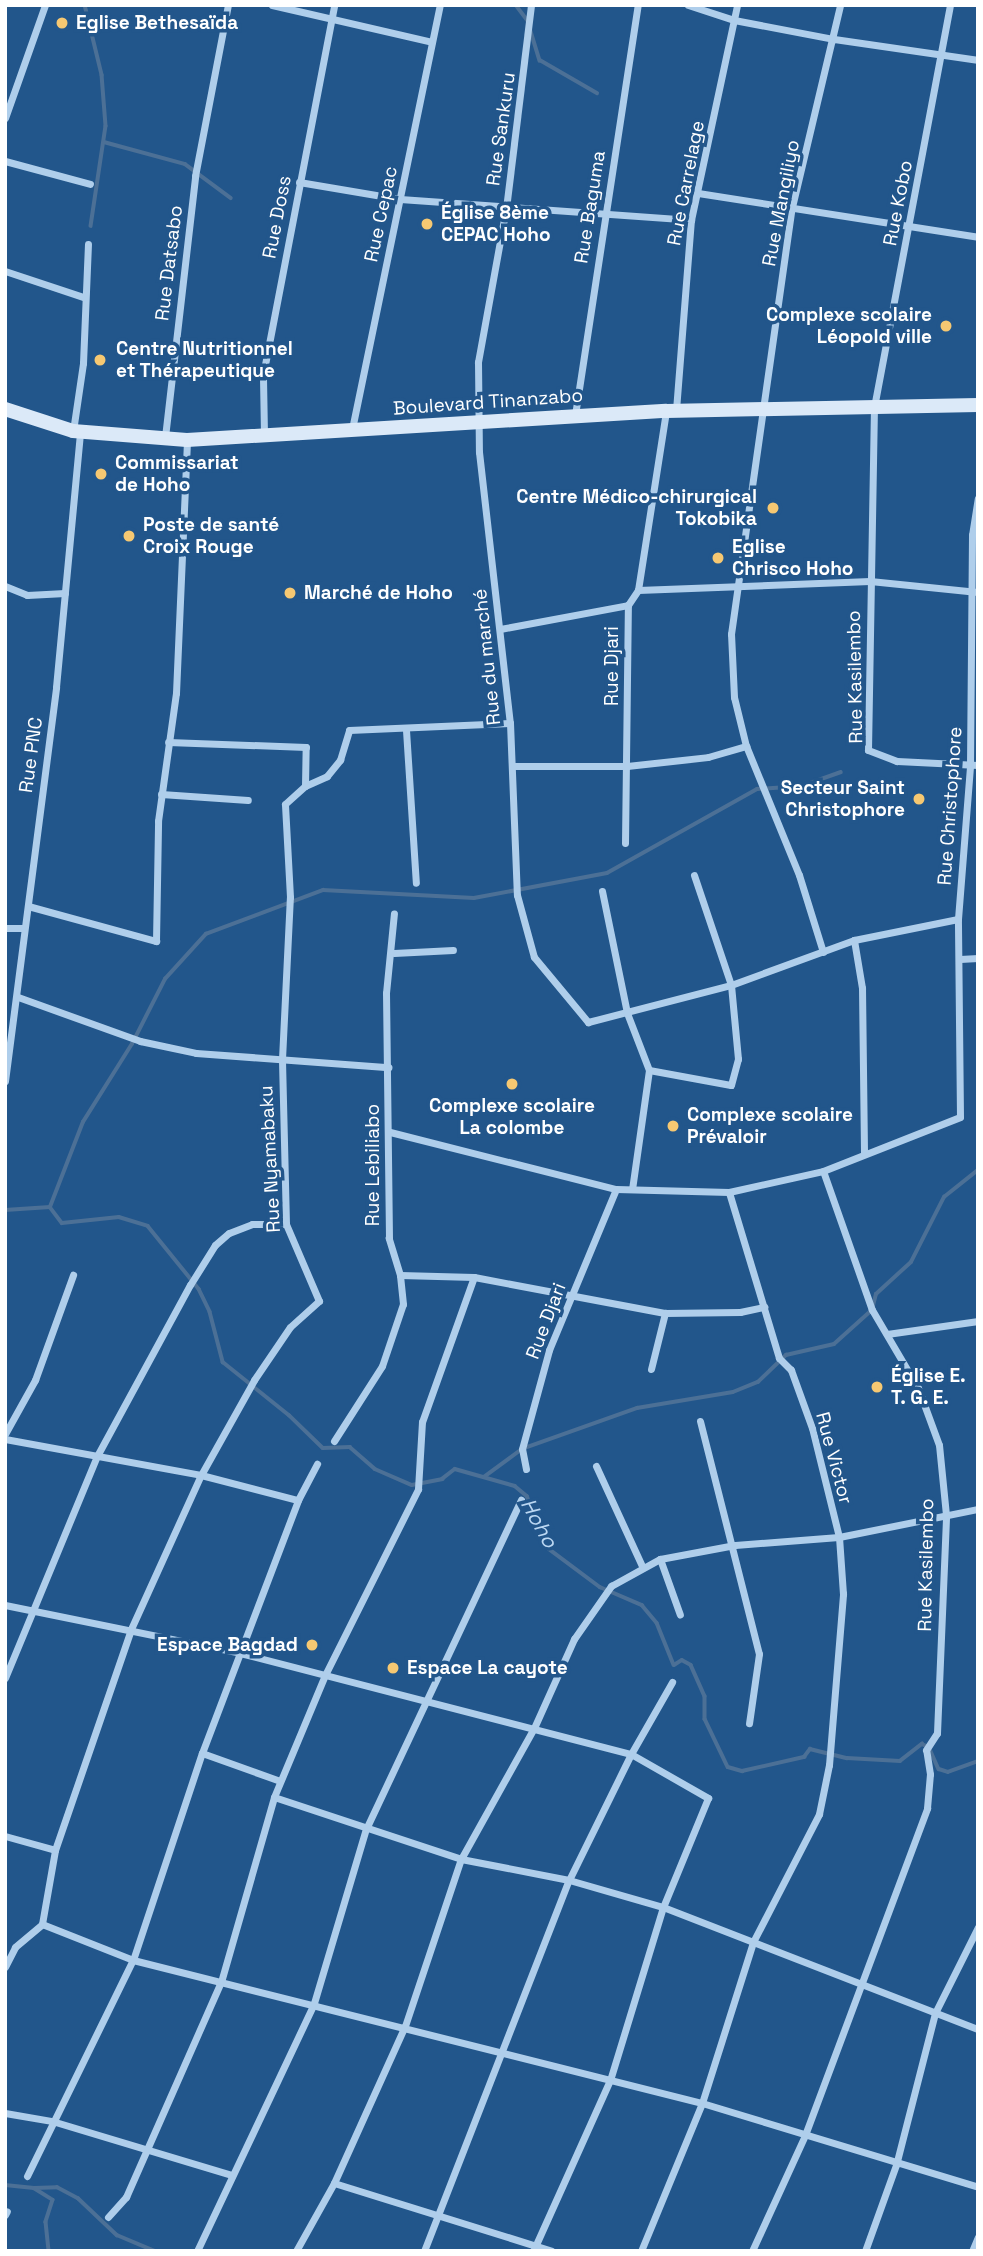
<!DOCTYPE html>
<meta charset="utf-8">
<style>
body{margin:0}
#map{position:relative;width:983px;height:2256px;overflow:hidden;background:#22568b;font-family:"Space Grotesk",sans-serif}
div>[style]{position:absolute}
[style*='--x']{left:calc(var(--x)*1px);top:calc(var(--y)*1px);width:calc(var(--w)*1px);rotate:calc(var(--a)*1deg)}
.stream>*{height:3.5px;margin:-1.75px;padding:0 1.75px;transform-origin:1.75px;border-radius:1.75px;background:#4c7096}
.street>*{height:7px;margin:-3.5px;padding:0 3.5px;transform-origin:3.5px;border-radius:3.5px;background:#afceeb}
.secondary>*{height:14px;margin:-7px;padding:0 7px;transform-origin:7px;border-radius:7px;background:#dbe9f8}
.dots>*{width:19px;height:19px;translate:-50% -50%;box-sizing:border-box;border:4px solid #22568b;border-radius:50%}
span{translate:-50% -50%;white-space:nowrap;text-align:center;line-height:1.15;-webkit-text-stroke:7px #22568b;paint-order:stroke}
.poi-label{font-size:19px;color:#fff;font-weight:700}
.left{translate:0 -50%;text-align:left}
.right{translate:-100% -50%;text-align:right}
.street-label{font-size:19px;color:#fff}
.water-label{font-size:21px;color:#bbd7f2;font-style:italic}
.frame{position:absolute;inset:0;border:7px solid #fff;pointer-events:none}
</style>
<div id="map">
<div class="stream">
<i style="--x:85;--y:5;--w:72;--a:76.3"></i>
<i style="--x:102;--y:75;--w:51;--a:85.5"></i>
<i style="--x:106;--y:126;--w:101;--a:98.5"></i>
<i style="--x:516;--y:5;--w:20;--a:53"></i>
<i style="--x:530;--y:28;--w:34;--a:73"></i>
<i style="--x:540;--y:60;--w:66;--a:30.1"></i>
<i style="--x:104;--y:142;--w:84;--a:15.2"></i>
<i style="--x:185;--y:164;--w:57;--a:36.5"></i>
<i style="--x:50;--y:1207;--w:20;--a:53"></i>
<i style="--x:62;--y:1223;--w:57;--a:-6"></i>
<i style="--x:119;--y:1217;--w:30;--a:17"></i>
<i style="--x:148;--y:1226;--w:81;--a:51"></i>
<i style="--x:199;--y:1289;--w:25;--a:64"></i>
<i style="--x:210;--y:1312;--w:52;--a:75.4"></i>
<i style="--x:223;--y:1362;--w:85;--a:38.8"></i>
<i style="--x:289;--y:1415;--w:47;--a:44.1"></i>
<i style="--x:323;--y:1448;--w:27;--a:-2"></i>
<i style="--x:350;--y:1447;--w:33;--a:41"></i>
<i style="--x:375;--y:1469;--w:40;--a:23.4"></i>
<i style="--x:412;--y:1485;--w:31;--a:-11"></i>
<i style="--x:442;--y:1479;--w:16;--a:-38"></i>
<i style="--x:455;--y:1469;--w:62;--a:15.8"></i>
<i style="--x:515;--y:1486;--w:16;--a:40"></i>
<i style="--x:527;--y:1496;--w:57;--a:67.5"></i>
<i style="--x:549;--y:1549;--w:64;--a:36.7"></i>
<i style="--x:600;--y:1587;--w:46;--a:23.2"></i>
<i style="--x:642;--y:1605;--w:23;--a:50"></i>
<i style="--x:657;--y:1623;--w:45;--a:68"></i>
<i style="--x:674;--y:1665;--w:9;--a:-32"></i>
<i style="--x:682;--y:1660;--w:10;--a:29"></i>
<i style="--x:691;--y:1665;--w:34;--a:66"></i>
<i style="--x:705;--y:1696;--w:23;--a:90"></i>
<i style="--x:705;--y:1719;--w:53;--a:64.4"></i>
<i style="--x:728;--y:1767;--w:15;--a:16"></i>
<i style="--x:742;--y:1771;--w:64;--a:-12.7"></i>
<i style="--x:804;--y:1757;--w:10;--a:-53"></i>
<i style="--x:810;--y:1749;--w:38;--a:14"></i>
<i style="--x:847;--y:1758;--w:53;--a:3.2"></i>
<i style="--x:900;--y:1761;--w:28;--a:-38"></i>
<i style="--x:922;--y:1744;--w:8;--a:23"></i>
<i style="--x:929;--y:1747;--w:24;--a:66"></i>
<i style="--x:939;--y:1769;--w:9;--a:18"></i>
<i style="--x:948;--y:1772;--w:32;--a:-20"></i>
<i style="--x:50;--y:1207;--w:91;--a:-68.8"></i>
<i style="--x:83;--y:1122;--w:92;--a:-57.9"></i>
<i style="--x:132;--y:1044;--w:73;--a:-63.1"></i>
<i style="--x:165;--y:979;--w:61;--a:-47.7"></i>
<i style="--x:206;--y:934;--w:125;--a:-20.6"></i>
<i style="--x:323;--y:890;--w:151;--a:3"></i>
<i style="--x:474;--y:898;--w:135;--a:-10.6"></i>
<i style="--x:607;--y:873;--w:172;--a:-29.2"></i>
<i style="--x:757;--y:789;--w:45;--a:-3.8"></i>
<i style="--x:802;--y:786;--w:41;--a:-19.7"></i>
<i style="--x:5;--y:1210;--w:45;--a:-3.8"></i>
<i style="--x:484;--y:1477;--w:47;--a:-36.4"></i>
<i style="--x:522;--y:1449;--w:122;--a:-19.6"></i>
<i style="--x:637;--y:1408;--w:97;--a:-9.5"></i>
<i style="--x:733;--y:1392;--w:27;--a:-22"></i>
<i style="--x:758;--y:1382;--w:39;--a:-44"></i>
<i style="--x:786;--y:1355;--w:49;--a:-12.9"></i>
<i style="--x:834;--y:1344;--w:51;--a:-41.8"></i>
<i style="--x:872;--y:1310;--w:16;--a:-76"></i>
<i style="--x:876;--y:1294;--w:47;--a:-42.4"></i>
<i style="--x:911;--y:1262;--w:73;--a:-63.1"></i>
<i style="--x:944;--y:1197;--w:43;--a:-38.5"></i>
<i style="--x:5;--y:2185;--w:29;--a:6"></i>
<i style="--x:34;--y:2188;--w:22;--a:32"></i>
<i style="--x:53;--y:2200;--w:23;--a:108"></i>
<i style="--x:46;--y:2222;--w:29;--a:84"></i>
<i style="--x:34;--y:2188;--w:23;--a:-2"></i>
<i style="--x:57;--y:2187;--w:24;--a:28"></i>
<i style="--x:78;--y:2198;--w:54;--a:43.5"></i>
<i style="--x:117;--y:2235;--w:41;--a:22.8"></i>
</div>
<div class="street">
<i style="--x:272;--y:5;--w:164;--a:13"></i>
<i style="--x:531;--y:5;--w:205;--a:97"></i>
<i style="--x:506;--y:208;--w:157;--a:100.3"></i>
<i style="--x:478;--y:362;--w:90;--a:89.4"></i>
<i style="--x:479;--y:452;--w:273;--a:83.5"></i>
<i style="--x:510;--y:723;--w:172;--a:87.7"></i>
<i style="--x:517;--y:895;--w:64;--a:74.7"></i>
<i style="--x:534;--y:957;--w:85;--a:50.3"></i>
<i style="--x:588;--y:1022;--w:148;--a:-14.5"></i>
<i style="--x:731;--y:985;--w:131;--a:-20.1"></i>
<i style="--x:854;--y:940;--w:106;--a:-11.4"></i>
<i style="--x:688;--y:5;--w:48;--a:18.1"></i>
<i style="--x:734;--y:20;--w:102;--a:10.8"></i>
<i style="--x:834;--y:39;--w:146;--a:8.3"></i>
<i style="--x:950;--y:5;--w:408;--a:100.7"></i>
<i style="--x:874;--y:406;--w:344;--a:91"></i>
<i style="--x:868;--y:750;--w:31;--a:21"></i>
<i style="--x:897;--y:761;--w:81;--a:2.8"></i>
<i style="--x:5;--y:118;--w:120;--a:-70.5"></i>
<i style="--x:5;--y:161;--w:88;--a:15.1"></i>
<i style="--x:299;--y:182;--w:102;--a:9.6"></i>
<i style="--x:400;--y:199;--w:292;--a:4.1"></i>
<i style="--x:698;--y:193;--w:283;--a:8.9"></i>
<i style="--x:5;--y:271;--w:82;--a:18.4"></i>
<i style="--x:676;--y:410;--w:191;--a:-85.5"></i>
<i style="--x:691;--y:220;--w:220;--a:-77.9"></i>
<i style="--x:575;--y:415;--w:415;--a:-81.3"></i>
<i style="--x:352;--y:429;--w:433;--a:-78.3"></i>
<i style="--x:73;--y:431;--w:69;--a:-81.6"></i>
<i style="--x:83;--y:363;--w:119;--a:-87.6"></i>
<i style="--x:264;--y:435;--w:60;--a:-91"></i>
<i style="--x:263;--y:375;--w:377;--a:-79.1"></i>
<i style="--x:165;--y:437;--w:263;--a:-83.4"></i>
<i style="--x:195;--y:176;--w:174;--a:-79.1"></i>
<i style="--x:5;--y:586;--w:24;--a:22"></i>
<i style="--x:27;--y:595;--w:38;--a:-3"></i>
<i style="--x:638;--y:590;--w:232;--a:-2.2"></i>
<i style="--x:870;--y:581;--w:108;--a:5.9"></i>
<i style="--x:500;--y:629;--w:130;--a:-10.6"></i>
<i style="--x:406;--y:730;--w:153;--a:86.3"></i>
<i style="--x:513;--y:766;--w:114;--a:0"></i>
<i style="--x:627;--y:766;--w:81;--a:-6.3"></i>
<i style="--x:708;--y:757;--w:40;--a:-16"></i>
<i style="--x:305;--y:786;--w:24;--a:-24"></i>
<i style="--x:327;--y:776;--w:21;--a:-51"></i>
<i style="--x:340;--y:760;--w:31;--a:-73"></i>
<i style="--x:349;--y:730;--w:161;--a:-2.5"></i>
<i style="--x:161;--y:794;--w:87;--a:3.9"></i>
<i style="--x:625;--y:843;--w:238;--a:-89.3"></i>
<i style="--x:628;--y:605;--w:18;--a:-56"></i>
<i style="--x:638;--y:590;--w:181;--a:-81.1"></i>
<i style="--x:602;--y:891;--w:125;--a:78.4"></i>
<i style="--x:627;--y:1013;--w:61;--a:68.9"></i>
<i style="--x:649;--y:1070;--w:120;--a:98.1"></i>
<i style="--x:28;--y:906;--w:133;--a:15.3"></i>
<i style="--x:156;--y:941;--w:120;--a:-89"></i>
<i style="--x:158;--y:821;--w:129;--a:-82"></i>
<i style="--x:176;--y:693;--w:253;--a:-87.5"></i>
<i style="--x:5;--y:928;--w:18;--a:0"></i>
<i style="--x:854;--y:940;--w:49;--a:80.5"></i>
<i style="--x:862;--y:988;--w:166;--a:89.3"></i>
<i style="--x:823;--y:952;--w:81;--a:-107.3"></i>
<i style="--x:799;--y:875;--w:139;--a:-112.3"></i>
<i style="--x:746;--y:746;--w:50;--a:-103.8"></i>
<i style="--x:734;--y:697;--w:63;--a:-92.7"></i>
<i style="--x:731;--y:634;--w:431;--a:-81.9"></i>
<i style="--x:792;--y:207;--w:208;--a:-76.6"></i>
<i style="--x:394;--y:953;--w:59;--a:-2.9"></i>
<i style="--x:960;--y:959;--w:18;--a:-3"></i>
<i style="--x:18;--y:997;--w:130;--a:19.8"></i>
<i style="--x:140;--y:1041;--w:57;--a:12.1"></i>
<i style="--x:196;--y:1053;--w:193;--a:4.2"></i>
<i style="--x:649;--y:1070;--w:83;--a:10.4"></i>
<i style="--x:731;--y:1085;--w:27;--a:-75"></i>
<i style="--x:738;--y:1059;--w:74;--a:-95.4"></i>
<i style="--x:731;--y:985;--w:116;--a:-108.6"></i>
<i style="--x:5;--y:1081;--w:397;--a:-82.6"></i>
<i style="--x:56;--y:687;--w:256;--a:-84.6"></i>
<i style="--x:390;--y:1132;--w:233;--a:14.2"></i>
<i style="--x:616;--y:1189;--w:113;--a:1.5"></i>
<i style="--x:729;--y:1192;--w:96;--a:-12.6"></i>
<i style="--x:823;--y:1171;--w:147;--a:-21.5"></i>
<i style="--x:960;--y:1117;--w:198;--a:-90.6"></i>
<i style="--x:958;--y:919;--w:154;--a:-85.5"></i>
<i style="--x:970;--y:765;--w:230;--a:-89.5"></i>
<i style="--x:972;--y:535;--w:37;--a:-81"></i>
<i style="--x:400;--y:1275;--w:74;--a:1.5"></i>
<i style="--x:474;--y:1277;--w:194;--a:10.7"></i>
<i style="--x:665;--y:1313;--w:75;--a:-0.8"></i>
<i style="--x:740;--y:1312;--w:25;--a:-12"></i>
<i style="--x:887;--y:1334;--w:92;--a:-8.1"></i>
<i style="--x:651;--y:1369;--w:58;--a:-76"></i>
<i style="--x:700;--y:1421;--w:240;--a:75.8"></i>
<i style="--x:759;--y:1654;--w:70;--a:98.2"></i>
<i style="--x:5;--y:1434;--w:62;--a:-60.9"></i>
<i style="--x:35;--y:1380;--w:112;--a:-70.1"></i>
<i style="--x:5;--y:1439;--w:199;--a:10.4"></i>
<i style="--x:201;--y:1475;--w:100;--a:14.5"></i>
<i style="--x:334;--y:1441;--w:89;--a:-57.4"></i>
<i style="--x:382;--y:1366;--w:65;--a:-71.3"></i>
<i style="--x:403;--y:1304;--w:29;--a:-96"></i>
<i style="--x:400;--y:1275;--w:39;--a:-107"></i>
<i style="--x:389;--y:1238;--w:245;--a:-90.7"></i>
<i style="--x:386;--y:993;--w:80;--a:-84.3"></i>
<i style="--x:596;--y:1466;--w:112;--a:65.3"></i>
<i style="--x:526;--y:1469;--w:20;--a:-101"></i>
<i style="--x:522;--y:1449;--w:103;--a:-74.7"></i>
<i style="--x:549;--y:1350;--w:174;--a:-67.4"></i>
<i style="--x:660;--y:1559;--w:59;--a:70.3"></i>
<i style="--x:5;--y:1605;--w:240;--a:11.5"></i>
<i style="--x:240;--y:1653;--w:404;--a:14.5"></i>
<i style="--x:631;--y:1754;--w:89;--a:29.7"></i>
<i style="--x:708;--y:1798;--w:118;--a:112.4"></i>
<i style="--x:663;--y:1907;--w:181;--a:107"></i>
<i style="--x:610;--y:2080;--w:188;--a:114.2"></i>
<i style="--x:5;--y:1678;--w:240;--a:-67.5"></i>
<i style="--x:97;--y:1456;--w:195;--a:-61.5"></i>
<i style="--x:190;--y:1285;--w:47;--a:-58"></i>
<i style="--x:215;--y:1245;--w:18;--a:-41"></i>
<i style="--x:229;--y:1233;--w:25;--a:-21"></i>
<i style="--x:252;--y:1224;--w:34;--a:0"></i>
<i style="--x:202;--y:1753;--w:83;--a:19.7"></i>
<i style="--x:274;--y:1797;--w:197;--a:18.3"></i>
<i style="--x:461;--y:1859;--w:110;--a:11"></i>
<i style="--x:569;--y:1880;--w:98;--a:16"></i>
<i style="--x:663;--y:1907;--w:338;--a:21.2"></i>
<i style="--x:5;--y:1836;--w:52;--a:15.6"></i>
<i style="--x:42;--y:1924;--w:98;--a:21.6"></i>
<i style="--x:133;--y:1960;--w:587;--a:14.11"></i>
<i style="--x:702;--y:2103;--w:288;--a:16.9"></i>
<i style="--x:5;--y:1967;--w:22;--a:-63"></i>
<i style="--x:15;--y:1947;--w:35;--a:-40"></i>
<i style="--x:42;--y:1924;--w:75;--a:-80"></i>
<i style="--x:55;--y:1850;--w:234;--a:-71"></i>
<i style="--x:131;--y:1629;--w:169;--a:-65.6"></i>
<i style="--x:201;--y:1475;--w:109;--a:-60.8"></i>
<i style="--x:254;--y:1380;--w:64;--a:-55.8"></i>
<i style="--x:290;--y:1327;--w:39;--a:-42"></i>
<i style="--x:319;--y:1301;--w:84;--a:-113.2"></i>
<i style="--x:286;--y:1224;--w:165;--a:-91.4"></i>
<i style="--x:282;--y:1059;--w:162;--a:-87.2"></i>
<i style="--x:290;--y:897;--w:93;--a:-93.1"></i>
<i style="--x:285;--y:804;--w:27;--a:-42"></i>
<i style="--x:305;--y:786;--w:39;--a:-89"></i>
<i style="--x:306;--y:747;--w:138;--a:-177.9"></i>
<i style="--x:5;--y:2113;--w:48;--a:9.7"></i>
<i style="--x:52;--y:2121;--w:188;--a:16.7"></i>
<i style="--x:27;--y:2176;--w:241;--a:-63.9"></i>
<i style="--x:133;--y:1960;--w:218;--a:-71.6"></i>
<i style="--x:202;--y:1753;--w:271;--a:-69.2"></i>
<i style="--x:298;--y:1500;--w:41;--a:-62.2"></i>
<i style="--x:334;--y:2183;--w:228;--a:17.3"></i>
<i style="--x:5;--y:2215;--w:4;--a:-63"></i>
<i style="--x:108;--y:2217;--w:27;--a:-48"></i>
<i style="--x:126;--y:2197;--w:235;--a:-66.2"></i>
<i style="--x:221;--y:1982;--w:192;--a:-74"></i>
<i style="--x:274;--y:1797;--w:132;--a:-67.3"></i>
<i style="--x:325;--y:1675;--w:208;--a:-63.4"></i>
<i style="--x:418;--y:1489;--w:67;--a:-86.6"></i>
<i style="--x:422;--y:1422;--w:154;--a:-70.3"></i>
<i style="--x:197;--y:2251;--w:274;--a:-64.7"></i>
<i style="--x:314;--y:2003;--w:182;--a:-73.4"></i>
<i style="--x:366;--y:1829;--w:364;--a:-64.8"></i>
<i style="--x:296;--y:2251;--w:78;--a:-60.8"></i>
<i style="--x:334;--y:2183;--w:172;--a:-65.7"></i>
<i style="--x:405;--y:2026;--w:176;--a:-71.5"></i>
<i style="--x:461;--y:1859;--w:150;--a:-60.9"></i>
<i style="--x:534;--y:1728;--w:98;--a:-65.8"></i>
<i style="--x:574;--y:1639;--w:65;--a:-55.1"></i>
<i style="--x:611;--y:1586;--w:56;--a:-28.9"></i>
<i style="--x:660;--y:1559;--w:76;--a:-10.6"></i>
<i style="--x:735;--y:1545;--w:104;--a:-4.4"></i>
<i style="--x:839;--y:1537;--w:142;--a:-11.4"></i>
<i style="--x:424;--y:2251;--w:398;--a:-68.7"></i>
<i style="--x:569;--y:1880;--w:140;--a:-63.8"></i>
<i style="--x:631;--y:1754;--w:83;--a:-60.3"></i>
<i style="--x:641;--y:2251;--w:160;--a:-67.6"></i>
<i style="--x:702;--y:2103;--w:169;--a:-72.4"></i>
<i style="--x:753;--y:1942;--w:144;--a:-62.7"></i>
<i style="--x:819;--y:1814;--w:50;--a:-78.5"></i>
<i style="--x:829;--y:1765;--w:172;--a:-85.3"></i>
<i style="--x:843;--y:1594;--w:57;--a:-94"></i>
<i style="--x:839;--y:1537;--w:112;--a:-103.9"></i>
<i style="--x:812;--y:1428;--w:62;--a:-109.9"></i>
<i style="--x:791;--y:1370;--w:17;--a:-135"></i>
<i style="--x:779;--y:1358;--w:173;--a:-106.8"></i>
<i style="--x:752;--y:2251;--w:128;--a:-65.4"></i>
<i style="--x:805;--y:2135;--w:349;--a:-69.5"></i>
<i style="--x:927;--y:1808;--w:34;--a:-85"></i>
<i style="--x:930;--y:1774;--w:24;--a:-99"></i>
<i style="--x:926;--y:1750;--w:20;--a:-57"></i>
<i style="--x:937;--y:1733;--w:218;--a:-87.6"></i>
<i style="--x:946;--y:1515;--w:70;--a:-95.7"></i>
<i style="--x:939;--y:1445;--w:61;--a:-110.2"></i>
<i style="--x:918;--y:1388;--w:91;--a:-120.5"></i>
<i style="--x:872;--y:1310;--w:147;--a:-109.4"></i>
<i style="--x:865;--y:2251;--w:91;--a:-70.2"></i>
<i style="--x:896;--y:2165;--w:157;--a:-75.6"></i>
<i style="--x:935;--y:2013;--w:96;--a:-63.4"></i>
<i style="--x:972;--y:2251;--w:15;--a:-67"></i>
</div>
<div class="secondary">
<i style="--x:5;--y:409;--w:71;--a:17.9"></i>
<i style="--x:73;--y:431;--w:114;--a:4.5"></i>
<i style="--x:187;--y:440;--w:480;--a:-3.5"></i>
<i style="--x:666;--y:411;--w:312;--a:-1.1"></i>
</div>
<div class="dots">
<i style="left:62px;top:23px;background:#f6c872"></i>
<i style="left:427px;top:224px;background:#f6c872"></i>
<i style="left:946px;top:326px;background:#f6c872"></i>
<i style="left:100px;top:360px;background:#f6c872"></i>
<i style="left:101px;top:474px;background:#f6c872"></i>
<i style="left:773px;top:508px;background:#f6c872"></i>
<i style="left:129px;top:536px;background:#f6c872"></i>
<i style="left:718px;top:558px;background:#f6c872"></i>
<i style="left:290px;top:593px;background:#f6c872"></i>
<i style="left:919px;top:799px;background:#f6c872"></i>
<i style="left:512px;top:1084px;background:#f6c872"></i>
<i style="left:673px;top:1126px;background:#f6c872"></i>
<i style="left:877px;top:1387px;background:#f6c872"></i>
<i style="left:312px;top:1645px;background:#f6c872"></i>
<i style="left:393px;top:1668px;background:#f6c872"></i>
</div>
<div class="poi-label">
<span class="left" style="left:76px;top:23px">Eglise Bethesaïda</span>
<span class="left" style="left:441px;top:224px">Église 8ème<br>CEPAC Hoho</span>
<span class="right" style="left:932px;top:326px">Complexe scolaire<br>Léopold ville</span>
<span class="left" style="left:116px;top:360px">Centre Nutritionnel<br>et Thérapeutique</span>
<span class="left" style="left:115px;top:474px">Commissariat<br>de Hoho</span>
<span class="right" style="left:757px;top:508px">Centre Médico-chirurgical<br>Tokobika</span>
<span class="left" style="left:143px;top:536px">Poste de santé<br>Croix Rouge</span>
<span class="left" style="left:732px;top:558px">Eglise<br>Chrisco Hoho</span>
<span class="left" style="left:304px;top:593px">Marché de Hoho</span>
<span class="right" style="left:905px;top:799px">Secteur Saint<br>Christophore</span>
<span style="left:512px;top:1117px">Complexe scolaire<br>La colombe</span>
<span class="left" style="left:687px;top:1126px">Complexe scolaire<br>Prévaloir</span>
<span class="left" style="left:891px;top:1387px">Église E.<br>T. G. E.</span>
<span class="right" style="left:298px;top:1645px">Espace Bagdad</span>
<span class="left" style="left:407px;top:1668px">Espace La cayote</span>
</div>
<div class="street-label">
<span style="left:501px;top:129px;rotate:-82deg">Rue Sankuru</span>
<span style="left:686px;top:183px;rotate:-79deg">Rue Carrelage</span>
<span style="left:781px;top:203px;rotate:-79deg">Rue Mangiliyo</span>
<span style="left:898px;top:203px;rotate:-79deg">Rue Kobo</span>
<span style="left:590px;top:207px;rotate:-81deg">Rue Baguma</span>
<span style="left:381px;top:214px;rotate:-78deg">Rue Cepac</span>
<span style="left:277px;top:217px;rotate:-79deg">Rue Doss</span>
<span style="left:169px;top:263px;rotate:-83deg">Rue Datsabo</span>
<span style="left:488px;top:402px;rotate:-4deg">Boulevard Tinanzabo</span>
<span style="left:487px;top:657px;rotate:-96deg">Rue du marché</span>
<span style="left:612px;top:666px;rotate:-90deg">Rue Djari</span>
<span style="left:855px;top:677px;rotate:-91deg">Rue Kasilembo</span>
<span style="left:31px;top:755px;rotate:-82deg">Rue PNC</span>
<span style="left:950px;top:806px;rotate:-86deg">Rue Christophore</span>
<span style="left:270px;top:1159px;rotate:-93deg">Rue Nyamabaku</span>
<span style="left:373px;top:1165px;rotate:-90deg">Rue Lebiliabo</span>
<span style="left:546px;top:1321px;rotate:-69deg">Rue Djari</span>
<span style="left:834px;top:1458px;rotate:75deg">Rue Victor</span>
<span style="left:926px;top:1565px;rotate:-89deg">Rue Kasilembo</span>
</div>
<div class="water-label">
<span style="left:539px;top:1523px;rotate:61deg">Hoho</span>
</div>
<div class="frame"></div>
</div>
